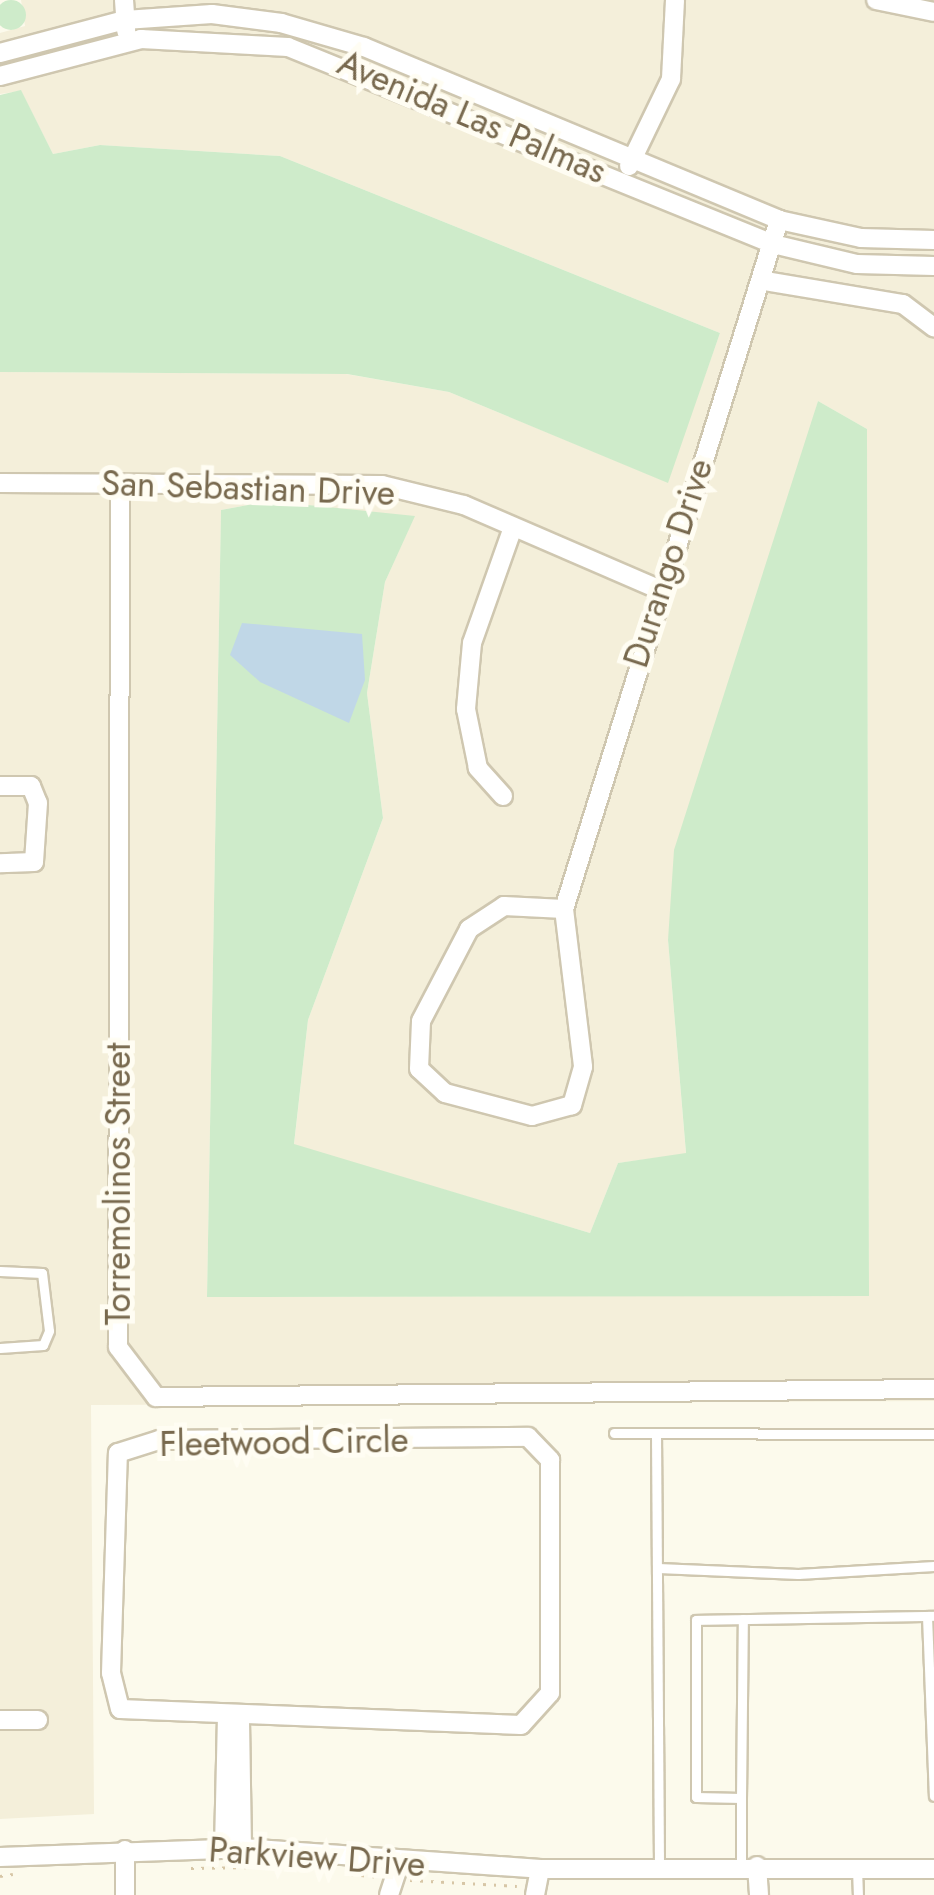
<!DOCTYPE html>
<style>
body{margin:0}
#map{position:relative;width:934px;height:1895px;overflow:hidden;background:#fcfaec;font-family:Jost,sans-serif}
div>[style]{position:absolute}
[style*='--x']{left:calc(var(--x)*1px);top:calc(var(--y)*1px);width:calc(var(--w)*1px);rotate:calc(var(--a)*1deg)}
.residential>*{inset:0;background:#f4efda}
.green>*{inset:0;background:#ceebca}
.round{border-radius:50%}
.water>*{inset:0;background:#c0d7e7}
.path>*{height:2.5px;margin-top:-1.25px;transform-origin:0;background:repeating-linear-gradient(90deg,#d7c6a6 0 2.5px,transparent 0 10.5px)}
.roads{filter:drop-shadow(2px 0 #cfc7b0) drop-shadow(-2px 0 #cfc7b0) drop-shadow(0 2px #cfc7b0) drop-shadow(0 -2px #cfc7b0)}
.service>*{height:9px;margin:-4.5px;padding:0 4.5px;transform-origin:4.5px;border-radius:4.5px;background:#fff}
.minor>*{height:18px;margin:-9px;padding:0 9px;transform-origin:9px;border-radius:9px;background:#fff}
span{translate:-50% -50%;white-space:nowrap;text-align:center;line-height:1.15;-webkit-text-stroke:10px #fffdf3;paint-order:stroke}
.street-label{font-size:35px;color:#78694e}
</style>
<div id="map">
<div class="residential">
<i style="clip-path:polygon(evenodd,21px 0,934px 0,934px 1401px,91px 1405px,94px 1814px,0 1819px,0 372px,346px 374px,449px 392px,667px 482px,720px 333px,280px 156px,100px 145px,53px 154px,21px 91px,0 94px,0 33px,25px 26px,21px 0,818px 401px,867px 429px,869px 1295px,207px 1297px,221px 510px,269px 501px,414px 517px,385px 582px,367px 693px,383px 818px,308px 1020px,294px 1145px,590px 1233px,618px 1163px,686px 1154px,668px 940px,818px 401px)"></i>
</div>
<div class="green">
<i class="round" style="left:-4px;top:0;width:30px;height:30px"></i>
<i style="clip-path:polygon(21px 90px,53px 154px,100px 145px,280px 156px,720px 333px,668px 483px,449px 392px,347px 374px,0 372px,0 95px)"></i>
<i style="clip-path:polygon(818px 401px,867px 429px,869px 1296px,207px 1297px,221px 510px,269px 501px,415px 516px,385px 582px,367px 693px,383px 818px,308px 1020px,294px 1144px,590px 1233px,618px 1163px,686px 1153px,668px 940px,674px 850px)"></i>
</div>
<div class="water">
<i style="clip-path:polygon(242px 623px,362px 634px,365px 680px,349px 723px,260px 682px,230px 655px)"></i>
</div>
<div class="path">
<i style="--x:191;--y:1868;--w:67;--a:-0.9"></i>
<i style="--x:351;--y:1874;--w:27;--a:6"></i>
<i style="--x:0;--y:1876;--w:13;--a:-9"></i>
<i style="--x:410;--y:1880;--w:107;--a:3.2"></i>
</div>
<div class="roads">
<div class="service">
<i style="--x:0;--y:1271;--w:42;--a:2.7"></i>
<i style="--x:42;--y:1273;--w:58;--a:83.1"></i>
<i style="--x:49;--y:1331;--w:15;--a:113"></i>
<i style="--x:43;--y:1345;--w:43;--a:176"></i>
<i style="--x:614;--y:1433;--w:320;--a:0.2"></i>
<i style="--x:656;--y:1434;--w:433;--a:89.6"></i>
<i style="--x:658;--y:1568;--w:140;--a:2.5"></i>
<i style="--x:798;--y:1574;--w:136;--a:-3.4"></i>
<i style="--x:927;--y:1616;--w:180;--a:87.8"></i>
<i style="--x:741;--y:1798;--w:179;--a:-89.4"></i>
<i style="--x:741;--y:1866;--w:68;--a:-90"></i>
<i style="--x:741;--y:1798;--w:45;--a:-178.7"></i>
<i style="--x:696;--y:1797;--w:177;--a:-90"></i>
<i style="--x:696;--y:1620;--w:238;--a:-1"></i>
<i style="--x:857;--y:1868;--w:27;--a:88"></i>
</div>
<div class="minor">
<i style="--x:124;--y:0;--w:31;--a:86"></i>
<i style="--x:876;--y:0;--w:59;--a:11.7"></i>
<i style="--x:0;--y:53;--w:129;--a:-14.8"></i>
<i style="--x:125;--y:20;--w:87;--a:-3.9"></i>
<i style="--x:212;--y:14;--w:70;--a:7.4"></i>
<i style="--x:281;--y:23;--w:86;--a:16.1"></i>
<i style="--x:364;--y:47;--w:450;--a:22.6"></i>
<i style="--x:779;--y:220;--w:84;--a:12.4"></i>
<i style="--x:861;--y:238;--w:73;--a:1.6"></i>
<i style="--x:0;--y:76;--w:146;--a:-14.7"></i>
<i style="--x:141;--y:39;--w:147;--a:3.1"></i>
<i style="--x:288;--y:47;--w:523;--a:22.11"></i>
<i style="--x:773;--y:244;--w:86;--a:13.4"></i>
<i style="--x:857;--y:264;--w:77;--a:1.5"></i>
<i style="--x:629;--y:166;--w:97;--a:-64.2"></i>
<i style="--x:671;--y:79;--w:79;--a:-87.1"></i>
<i style="--x:765;--y:281;--w:140;--a:9.5"></i>
<i style="--x:903;--y:304;--w:39;--a:37"></i>
<i style="--x:0;--y:483;--w:382;--a:0.3"></i>
<i style="--x:382;--y:485;--w:84;--a:13.7"></i>
<i style="--x:464;--y:505;--w:211;--a:23.4"></i>
<i style="--x:120;--y:483;--w:864;--a:90.13"></i>
<i style="--x:118;--y:1347;--w:63;--a:52.8"></i>
<i style="--x:156;--y:1397;--w:778;--a:-0.59"></i>
<i style="--x:0;--y:786;--w:31;--a:0"></i>
<i style="--x:31;--y:786;--w:18;--a:68"></i>
<i style="--x:38;--y:803;--w:59;--a:93.9"></i>
<i style="--x:34;--y:862;--w:34;--a:178"></i>
<i style="--x:503;--y:796;--w:38;--a:-132"></i>
<i style="--x:478;--y:768;--w:60;--a:-101.5"></i>
<i style="--x:466;--y:709;--w:66;--a:-84.8"></i>
<i style="--x:472;--y:643;--w:117;--a:-70.5"></i>
<i style="--x:504;--y:906;--w:60;--a:2.9"></i>
<i style="--x:564;--y:909;--w:159;--a:83.1"></i>
<i style="--x:583;--y:1067;--w:40;--a:106"></i>
<i style="--x:572;--y:1105;--w:41;--a:164.6"></i>
<i style="--x:532;--y:1116;--w:90;--a:-165.2"></i>
<i style="--x:445;--y:1093;--w:35;--a:-137"></i>
<i style="--x:419;--y:1069;--w:48;--a:-87.6"></i>
<i style="--x:421;--y:1021;--w:104;--a:-62.4"></i>
<i style="--x:469;--y:929;--w:42;--a:-33.3"></i>
<i style="--x:564;--y:909;--w:722;--a:-72.67"></i>
<i style="--x:528;--y:1437;--w:32;--a:46"></i>
<i style="--x:550;--y:1460;--w:233;--a:90"></i>
<i style="--x:550;--y:1693;--w:43;--a:132.2"></i>
<i style="--x:521;--y:1725;--w:401;--a:-177.7"></i>
<i style="--x:120;--y:1709;--w:37;--a:-104"></i>
<i style="--x:111;--y:1673;--w:220;--a:-88.2"></i>
<i style="--x:118;--y:1453;--w:43;--a:-17.6"></i>
<i style="--x:159;--y:1440;--w:369;--a:-0.5"></i>
<i style="--x:0;--y:1720;--w:38;--a:0"></i>
<i style="--x:240;--y:1721;--w:127;--a:89.1"></i>
<i style="--x:224;--y:1848;--w:128;--a:-88.7"></i>
<i style="--x:0;--y:1857;--w:242;--a:-2.1"></i>
<i style="--x:242;--y:1848;--w:299;--a:4"></i>
<i style="--x:540;--y:1869;--w:394;--a:0"></i>
<i style="--x:757;--y:1866;--w:29;--a:86"></i>
<i style="--x:125;--y:1895;--w:45;--a:-90"></i>
<i style="--x:389;--y:1895;--w:35;--a:-72"></i>
<i style="--x:535;--y:1895;--w:26;--a:-79"></i>
</div>
</div>
<div class="street-label">
<span style="left:472px;top:117px;rotate:23deg">Avenida Las Palmas</span>
<span style="left:248px;top:488px;rotate:2deg">San Sebastian Drive</span>
<span style="left:668px;top:563px;rotate:-72deg">Durango Drive</span>
<span style="left:118px;top:1184px;rotate:-90deg">Torremolinos Street</span>
<span style="left:284px;top:1442px;rotate:-1deg">Fleetwood Circle</span>
<span style="left:317px;top:1857px;rotate:4deg">Parkview Drive</span>
</div>
</div>
